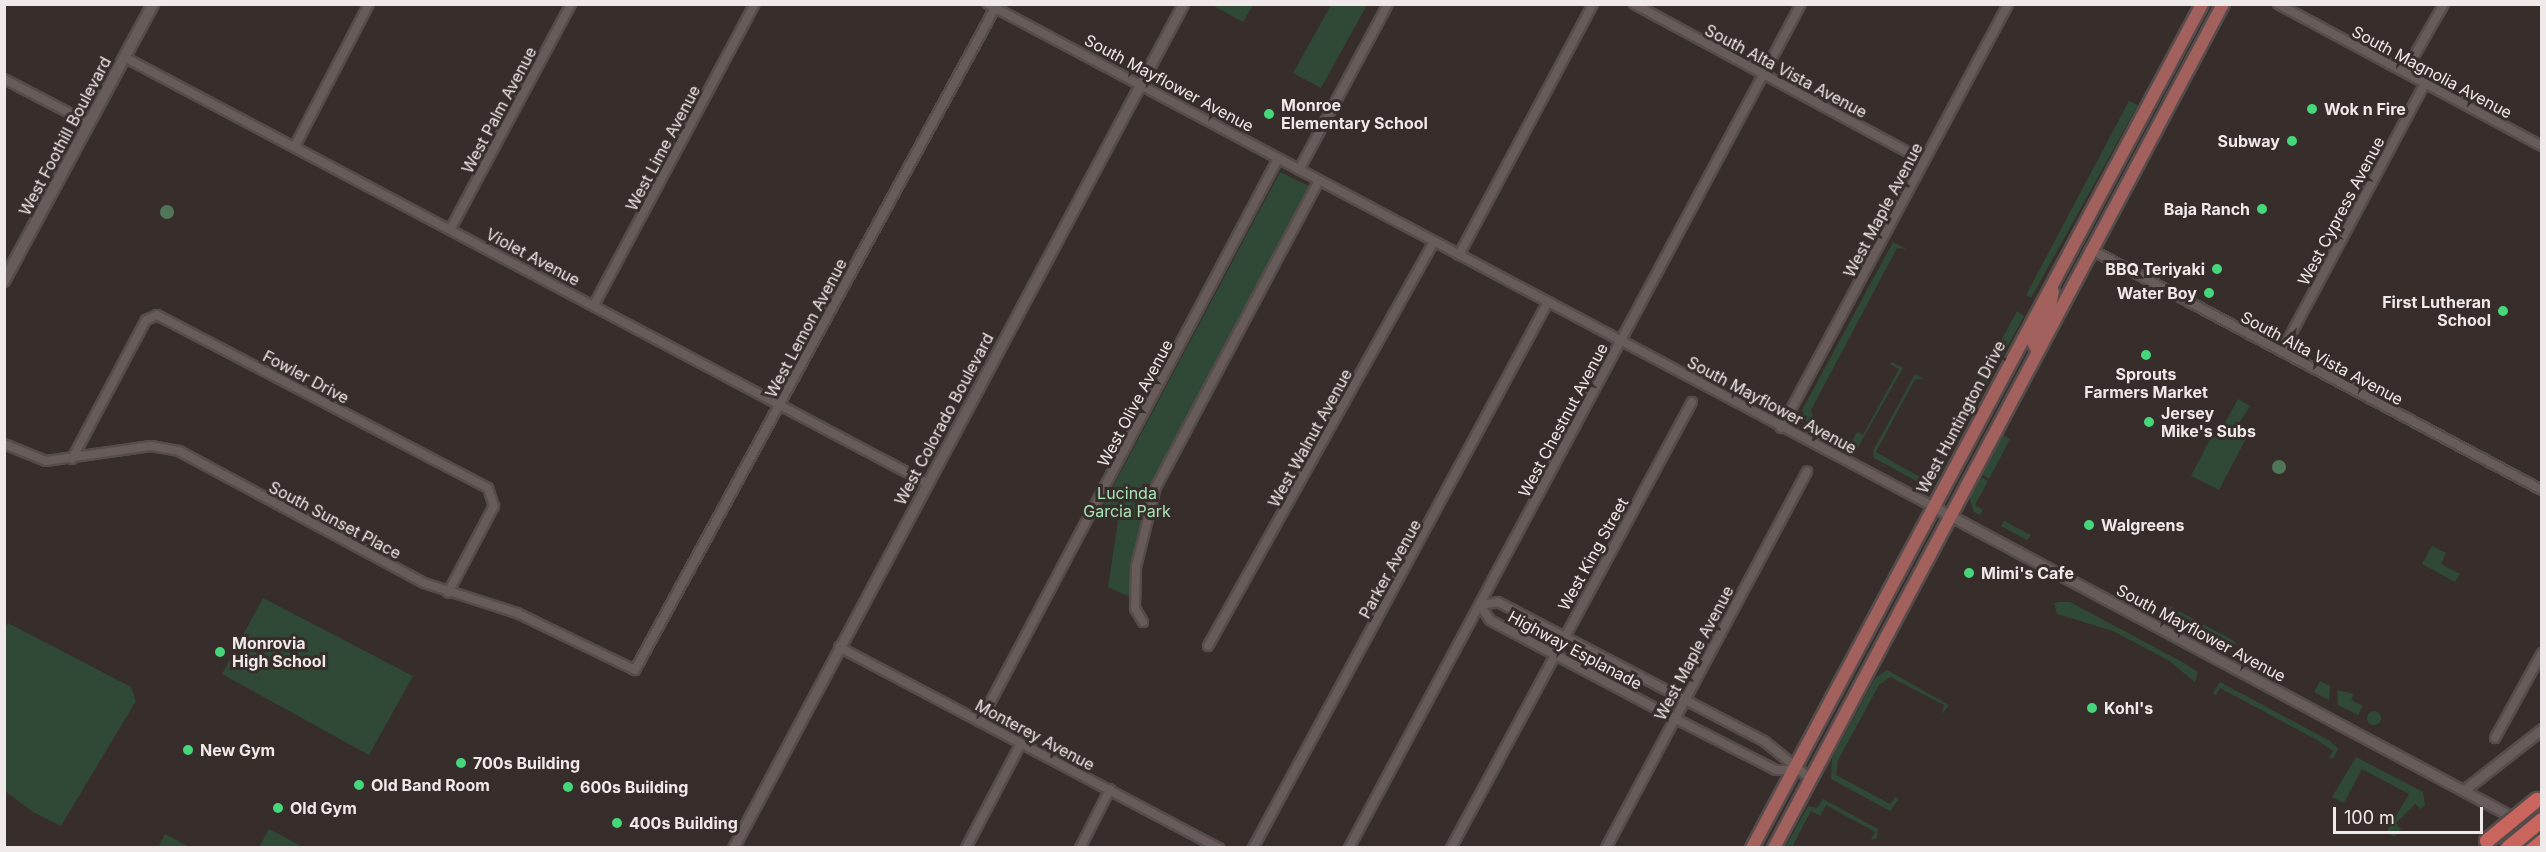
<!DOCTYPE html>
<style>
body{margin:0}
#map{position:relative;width:2546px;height:852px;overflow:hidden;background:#372d2b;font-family:Inter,sans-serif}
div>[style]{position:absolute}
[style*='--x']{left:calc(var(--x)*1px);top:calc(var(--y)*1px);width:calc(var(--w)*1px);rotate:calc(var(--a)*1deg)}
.green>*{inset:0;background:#304936}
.round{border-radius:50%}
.water>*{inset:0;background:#517559}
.roads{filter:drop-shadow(2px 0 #554c4b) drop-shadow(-2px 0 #554c4b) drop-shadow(0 2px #554c4b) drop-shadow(0 -2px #554c4b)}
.minor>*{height:8px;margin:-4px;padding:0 4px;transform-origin:4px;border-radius:4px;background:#675c5a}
.tertiary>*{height:9px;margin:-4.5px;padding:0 4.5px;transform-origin:4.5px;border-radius:4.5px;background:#675c5a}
.secondary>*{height:10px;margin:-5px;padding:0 5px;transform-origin:5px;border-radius:5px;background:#675c5a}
.primary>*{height:12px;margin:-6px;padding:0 6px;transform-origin:6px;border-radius:6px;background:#a2615c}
.motorway>*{height:14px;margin:-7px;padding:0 7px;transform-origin:7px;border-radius:7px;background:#c9655d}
.bridges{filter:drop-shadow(2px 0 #554c4b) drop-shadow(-2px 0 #554c4b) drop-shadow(0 2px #554c4b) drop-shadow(0 -2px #554c4b)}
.motorway-bridge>*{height:14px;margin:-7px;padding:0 7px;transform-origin:7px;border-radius:7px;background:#c9655d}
.dots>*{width:16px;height:16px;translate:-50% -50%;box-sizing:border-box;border:3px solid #372d2b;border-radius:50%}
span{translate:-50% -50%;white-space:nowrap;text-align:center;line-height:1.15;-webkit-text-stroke:6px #372d2b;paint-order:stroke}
.street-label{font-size:16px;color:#f0e9e9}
.poi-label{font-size:16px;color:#f0e9e9;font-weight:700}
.left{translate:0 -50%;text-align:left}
.right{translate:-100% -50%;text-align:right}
.park-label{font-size:16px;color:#a8e5b6}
.frame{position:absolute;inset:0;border:6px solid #f0e9e9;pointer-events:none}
.scale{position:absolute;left:2333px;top:807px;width:150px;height:27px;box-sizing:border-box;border:3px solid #f0e9e9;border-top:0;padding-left:8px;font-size:18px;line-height:21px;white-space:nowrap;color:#f0e9e9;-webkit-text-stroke:4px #372d2b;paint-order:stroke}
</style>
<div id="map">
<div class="green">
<i style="clip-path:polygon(1212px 5px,1253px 5px,1243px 22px)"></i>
<i style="clip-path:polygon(1331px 5px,1367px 5px,1321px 88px,1293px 73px)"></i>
<i style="clip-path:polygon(2129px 101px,2138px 105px,2031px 298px,2026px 295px)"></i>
<i style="clip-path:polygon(1280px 172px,1309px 186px,1154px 486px,1138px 542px,1132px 598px,1108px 587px,1118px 521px,1100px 511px)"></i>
<i style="clip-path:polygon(1893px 242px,1906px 249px,1897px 248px,1811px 410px,1815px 422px,1852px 441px,1857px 432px,1863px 435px,1899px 369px,1890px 364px,1892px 362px,1903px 368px,1857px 449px,1807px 423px,1802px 410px)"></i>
<i style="clip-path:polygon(2017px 311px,2024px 316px,1937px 480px,1922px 484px,1874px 458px,1873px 451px,1915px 374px,1924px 379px,1915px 379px,1876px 452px,1918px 476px,1929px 475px)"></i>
<i style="clip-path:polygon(2238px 399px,2250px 406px,2237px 426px,2249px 433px,2219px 490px,2191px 476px,2219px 422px,2224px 425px)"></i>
<i style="clip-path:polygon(2003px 435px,2010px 439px,1989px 479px,1982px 475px)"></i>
<i style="clip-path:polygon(1981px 477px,1988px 481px,1975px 505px,1983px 510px,1980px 515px,1974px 512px,1969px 497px)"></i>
<i style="clip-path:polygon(2004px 521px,2031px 535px,2027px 540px,2001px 526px)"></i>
<i style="clip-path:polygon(2432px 546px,2446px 553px,2441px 564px,2460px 574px,2455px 582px,2422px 564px)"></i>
<i style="clip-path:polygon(263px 598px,413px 676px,369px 755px,222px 674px)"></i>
<i style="clip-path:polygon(2059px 602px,2070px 602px,2184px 663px,2198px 672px,2195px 682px,2168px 660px,2113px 631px,2057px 614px,2054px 603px)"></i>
<i style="clip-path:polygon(2166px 604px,2236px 642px,2232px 650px,2161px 612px)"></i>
<i style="clip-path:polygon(8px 623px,131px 687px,136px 701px,61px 826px,33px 812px,5px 791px,4px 630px)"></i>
<i style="clip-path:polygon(1887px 670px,1949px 705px,1942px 714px,1944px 705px,1890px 677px,1879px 685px,1838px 760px,1836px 775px,1890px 804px,1896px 796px,1898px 800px,1890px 811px,1831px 779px,1832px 758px,1875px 678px)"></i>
<i style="clip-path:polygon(2320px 681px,2330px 686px,2329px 700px,2314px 692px)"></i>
<i style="clip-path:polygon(2220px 682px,2330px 741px,2338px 749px,2333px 759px,2329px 757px,2333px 751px,2317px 740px,2220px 688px,2216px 696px,2213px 693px)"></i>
<i style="clip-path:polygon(2337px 690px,2354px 694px,2351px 700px,2363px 706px,2358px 715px,2338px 705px)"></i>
<i class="round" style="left:2367px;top:711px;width:14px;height:14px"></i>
<i style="clip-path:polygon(2356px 757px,2423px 792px,2425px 805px,2421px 809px,2415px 804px,2396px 823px,2401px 829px,2394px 837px,2387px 831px,2409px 794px,2362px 769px,2344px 803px,2332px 797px)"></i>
<i style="clip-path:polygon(1823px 799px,1878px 829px,1877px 838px,1871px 840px,1875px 832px,1826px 805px,1820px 816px,1811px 811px,1792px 847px,1785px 847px,1808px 806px,1817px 808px)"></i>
<i style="clip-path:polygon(269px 829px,299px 845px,298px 847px,259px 847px)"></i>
<i style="clip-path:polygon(165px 834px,189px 847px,158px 847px)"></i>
</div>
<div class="water">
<i class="round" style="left:160px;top:205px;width:14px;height:14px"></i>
<i class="round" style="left:2272px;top:460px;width:14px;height:14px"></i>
</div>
<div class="roads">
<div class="minor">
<i style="--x:988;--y:4;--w:1069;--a:28"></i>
<i style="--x:1634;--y:4;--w:330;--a:28.4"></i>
<i style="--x:2278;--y:4;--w:300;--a:28.3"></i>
<i style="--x:124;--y:57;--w:909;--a:27.95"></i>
<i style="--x:2405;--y:72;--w:78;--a:-60.2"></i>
<i style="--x:4;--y:79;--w:96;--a:27.4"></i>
<i style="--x:295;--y:146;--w:160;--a:-62.5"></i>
<i style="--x:1299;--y:170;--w:188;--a:-61.8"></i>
<i style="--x:451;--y:228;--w:254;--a:-61.8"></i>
<i style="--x:2090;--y:249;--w:512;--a:28.07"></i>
<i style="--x:1459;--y:255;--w:285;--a:-61.9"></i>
<i style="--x:594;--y:305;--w:341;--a:-61.9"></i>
<i style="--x:2282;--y:351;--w:304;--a:-61.9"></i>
<i style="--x:1781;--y:428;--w:481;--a:-61.8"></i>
<i style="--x:4;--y:444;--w:45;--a:22"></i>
<i style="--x:46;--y:461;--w:106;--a:-8.1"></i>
<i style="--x:151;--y:446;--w:28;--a:10"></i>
<i style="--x:179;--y:451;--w:278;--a:28.3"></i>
<i style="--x:424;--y:583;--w:98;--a:17.9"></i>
<i style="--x:517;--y:613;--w:131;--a:25.8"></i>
<i style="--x:635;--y:670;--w:754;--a:-61.46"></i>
<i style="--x:72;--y:459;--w:157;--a:-62"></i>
<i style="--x:146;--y:320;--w:12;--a:-24"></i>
<i style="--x:157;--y:315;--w:373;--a:27.6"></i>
<i style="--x:488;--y:488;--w:19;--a:72"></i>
<i style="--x:494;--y:506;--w:98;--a:117.9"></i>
<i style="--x:1143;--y:622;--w:16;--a:-120"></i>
<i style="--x:1135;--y:608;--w:41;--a:-88.6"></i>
<i style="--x:1136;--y:567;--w:82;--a:-76"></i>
<i style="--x:1156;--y:487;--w:347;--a:-62"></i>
<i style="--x:1208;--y:646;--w:463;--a:-60.8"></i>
<i style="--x:839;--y:647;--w:430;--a:27.9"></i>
<i style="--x:980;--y:722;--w:637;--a:-62.11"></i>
<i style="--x:2495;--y:738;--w:97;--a:-61.1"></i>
<i style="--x:1795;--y:770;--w:19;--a:180"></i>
<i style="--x:1776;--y:770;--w:114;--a:-153"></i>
<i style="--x:1674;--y:718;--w:208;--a:-152"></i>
<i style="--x:1490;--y:620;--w:18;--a:-124"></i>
<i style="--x:1480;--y:605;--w:18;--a:-9"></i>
<i style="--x:1498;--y:602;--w:300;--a:27.6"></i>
<i style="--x:1764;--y:741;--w:60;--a:39"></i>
<i style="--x:966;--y:848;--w:116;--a:-62.3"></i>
<i style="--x:1080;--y:848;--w:66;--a:-63"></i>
<i style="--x:1253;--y:848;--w:621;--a:-61.62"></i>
<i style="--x:1349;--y:848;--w:957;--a:-61.83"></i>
<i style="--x:1451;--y:848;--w:507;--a:-61.62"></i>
<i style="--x:1606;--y:848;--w:427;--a:-61.9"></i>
</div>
<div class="tertiary">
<i style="--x:1932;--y:506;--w:686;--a:28.17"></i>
<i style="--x:2464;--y:790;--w:99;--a:-38"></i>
<i style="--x:733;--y:848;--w:956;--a:-61.93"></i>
</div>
<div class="secondary">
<i style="--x:4;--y:281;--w:315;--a:-61.7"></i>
</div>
<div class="primary">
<i style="--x:2037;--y:350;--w:11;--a:-117"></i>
<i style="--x:2032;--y:340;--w:38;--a:-62"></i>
<i style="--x:2050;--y:306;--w:15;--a:-79"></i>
<i style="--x:1752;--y:848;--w:956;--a:-61.93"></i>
<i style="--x:1774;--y:848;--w:956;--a:-61.99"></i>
</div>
<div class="motorway">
<i style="--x:2527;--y:848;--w:19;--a:-39"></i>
</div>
</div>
<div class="bridges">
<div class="motorway-bridge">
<i style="--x:2487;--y:841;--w:65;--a:-39.4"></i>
<i style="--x:2508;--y:848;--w:44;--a:-39.5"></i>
</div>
</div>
<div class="dots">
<i style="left:2312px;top:109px;background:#45d77a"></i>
<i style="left:1269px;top:114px;background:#45d77a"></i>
<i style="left:2292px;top:141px;background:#45d77a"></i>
<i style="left:2262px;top:209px;background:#45d77a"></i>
<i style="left:2217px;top:269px;background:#45d77a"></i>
<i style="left:2209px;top:293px;background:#45d77a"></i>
<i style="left:2503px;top:311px;background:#45d77a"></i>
<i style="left:2146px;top:355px;background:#45d77a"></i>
<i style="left:2149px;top:422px;background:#45d77a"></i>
<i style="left:2089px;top:525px;background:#45d77a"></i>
<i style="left:1969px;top:573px;background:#45d77a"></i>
<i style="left:220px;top:652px;background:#45d77a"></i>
<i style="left:2092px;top:708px;background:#45d77a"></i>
<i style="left:188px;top:750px;background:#45d77a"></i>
<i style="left:461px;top:763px;background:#45d77a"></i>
<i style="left:359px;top:785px;background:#45d77a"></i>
<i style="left:568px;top:787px;background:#45d77a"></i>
<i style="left:278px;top:808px;background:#45d77a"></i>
<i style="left:617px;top:823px;background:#45d77a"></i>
</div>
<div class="street-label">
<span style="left:1786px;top:71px;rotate:28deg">South Alta Vista Avenue</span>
<span style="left:2432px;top:72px;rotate:28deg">South Magnolia Avenue</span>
<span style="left:1169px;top:83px;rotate:28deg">South Mayflower Avenue</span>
<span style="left:499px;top:110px;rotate:-62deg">West Palm Avenue</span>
<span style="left:65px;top:136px;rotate:-62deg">West Foothill Boulevard</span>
<span style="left:663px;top:148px;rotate:-62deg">West Lime Avenue</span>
<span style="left:1883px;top:210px;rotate:-62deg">West Maple Avenue</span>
<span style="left:2341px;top:211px;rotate:-62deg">West Cypress Avenue</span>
<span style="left:533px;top:257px;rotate:28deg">Violet Avenue</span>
<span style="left:806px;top:328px;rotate:-62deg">West Lemon Avenue</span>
<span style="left:2322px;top:358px;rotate:28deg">South Alta Vista Avenue</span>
<span style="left:306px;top:377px;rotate:28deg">Fowler Drive</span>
<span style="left:1135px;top:403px;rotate:-62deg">West Olive Avenue</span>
<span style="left:1772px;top:405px;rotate:28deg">South Mayflower Avenue</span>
<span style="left:1961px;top:417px;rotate:-62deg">West Huntington Drive</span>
<span style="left:944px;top:419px;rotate:-62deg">West Colorado Boulevard</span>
<span style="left:1563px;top:420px;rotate:-62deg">West Chestnut Avenue</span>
<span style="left:1310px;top:438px;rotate:-61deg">West Walnut Avenue</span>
<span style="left:335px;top:520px;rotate:28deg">South Sunset Place</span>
<span style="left:1593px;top:554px;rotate:-61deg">West King Street</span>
<span style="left:1390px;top:569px;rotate:-61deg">Parker Avenue</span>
<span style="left:2201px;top:633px;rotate:28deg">South Mayflower Avenue</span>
<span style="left:1575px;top:650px;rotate:28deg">Highway Esplanade</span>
<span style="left:1694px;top:653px;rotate:-62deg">West Maple Avenue</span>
<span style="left:1035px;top:735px;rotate:28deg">Monterey Avenue</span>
</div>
<div class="poi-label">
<span class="left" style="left:1281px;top:114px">Monroe<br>Elementary School</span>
<span class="left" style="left:2324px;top:109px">Wok n Fire</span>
<span class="right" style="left:2280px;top:141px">Subway</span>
<span class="right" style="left:2250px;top:209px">Baja Ranch</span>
<span class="right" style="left:2205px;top:269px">BBQ Teriyaki</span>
<span class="right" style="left:2197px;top:293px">Water Boy</span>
<span class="right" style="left:2491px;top:311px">First Lutheran<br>School</span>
<span style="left:2146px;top:383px">Sprouts<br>Farmers Market</span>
<span class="left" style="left:2161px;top:422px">Jersey<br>Mike's Subs</span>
<span class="left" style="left:2101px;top:525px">Walgreens</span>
<span class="left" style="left:1981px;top:573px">Mimi's Cafe</span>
<span class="left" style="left:232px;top:652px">Monrovia<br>High School</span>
<span class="left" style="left:2104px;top:708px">Kohl's</span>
<span class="left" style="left:200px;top:750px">New Gym</span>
<span class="left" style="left:473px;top:763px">700s Building</span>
<span class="left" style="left:371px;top:785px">Old Band Room</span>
<span class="left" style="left:580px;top:787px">600s Building</span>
<span class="left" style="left:290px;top:808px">Old Gym</span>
<span class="left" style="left:629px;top:823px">400s Building</span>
</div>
<div class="park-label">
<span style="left:1127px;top:502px">Lucinda<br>Garcia Park</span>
</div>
<div class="frame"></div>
<div class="scale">100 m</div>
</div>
